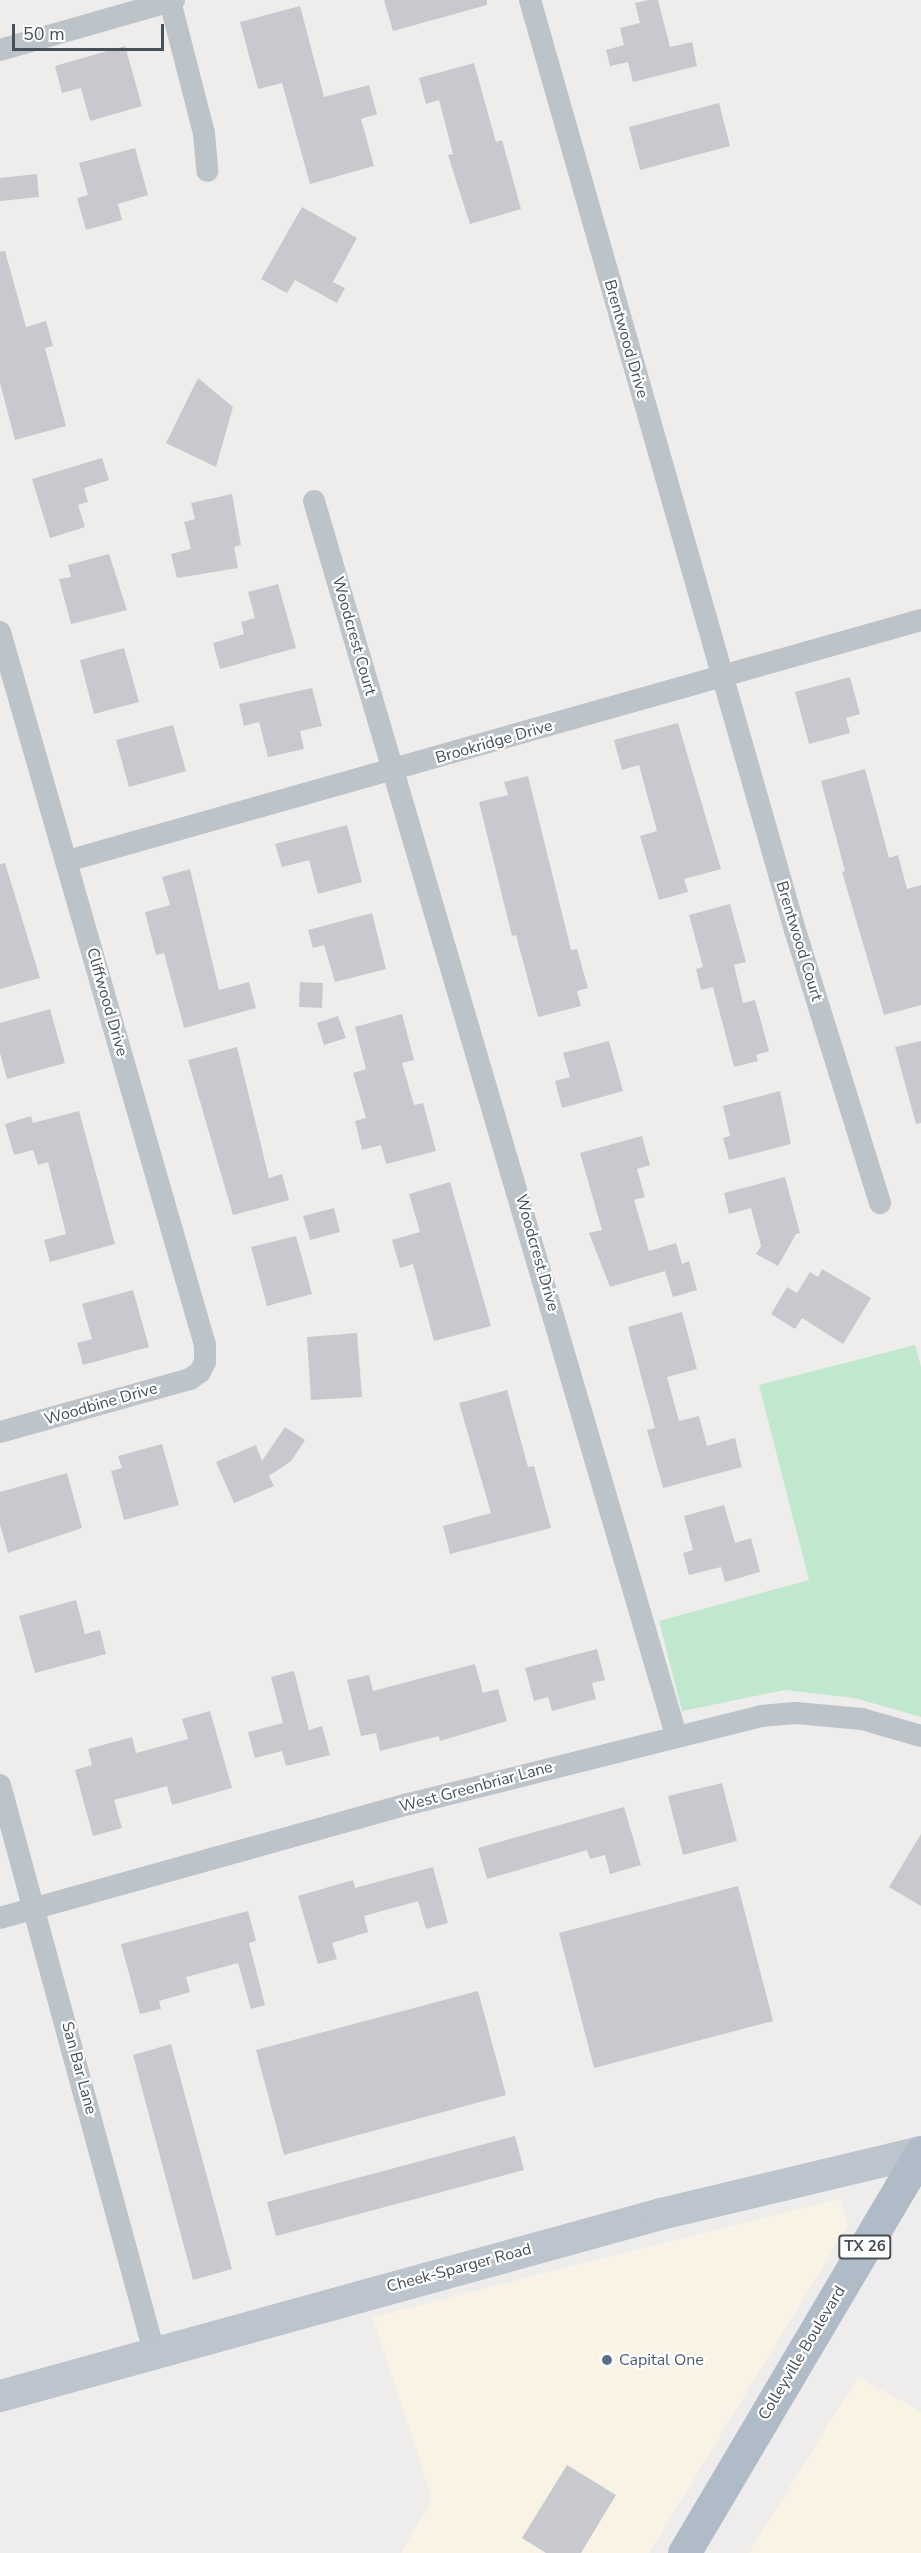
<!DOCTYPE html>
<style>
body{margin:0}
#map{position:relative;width:921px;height:2553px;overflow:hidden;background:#efecec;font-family:"Nunito Sans",sans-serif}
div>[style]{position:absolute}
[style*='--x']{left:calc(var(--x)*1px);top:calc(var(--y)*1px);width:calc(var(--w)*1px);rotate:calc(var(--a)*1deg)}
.commercial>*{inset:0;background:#f9f3e6}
.green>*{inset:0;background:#bfe8ce}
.building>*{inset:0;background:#c7c9cf}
.minor>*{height:22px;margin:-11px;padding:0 11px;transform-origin:11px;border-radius:11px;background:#bcc4ca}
.secondary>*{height:32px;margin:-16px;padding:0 16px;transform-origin:16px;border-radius:16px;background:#bcc5ce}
.primary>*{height:33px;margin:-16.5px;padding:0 16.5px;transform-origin:16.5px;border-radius:16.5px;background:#afbcc8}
.dots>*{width:16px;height:16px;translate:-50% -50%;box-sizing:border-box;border:3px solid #fff;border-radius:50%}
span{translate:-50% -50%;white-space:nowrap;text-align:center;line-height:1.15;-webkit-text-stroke:4.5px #fff;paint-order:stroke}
.shield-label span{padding:2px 4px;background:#fff;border:2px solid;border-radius:4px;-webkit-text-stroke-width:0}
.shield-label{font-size:15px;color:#475057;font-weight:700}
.street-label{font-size:16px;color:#475057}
.service-label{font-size:16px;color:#4e5e75}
.left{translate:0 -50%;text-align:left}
.scale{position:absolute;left:12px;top:24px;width:152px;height:27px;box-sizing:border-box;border:3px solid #475057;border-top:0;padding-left:8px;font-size:18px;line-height:21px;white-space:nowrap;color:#475057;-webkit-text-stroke:4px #fff;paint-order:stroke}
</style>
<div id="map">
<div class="commercial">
<i style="clip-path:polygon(839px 2199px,848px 2225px,649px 2553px,401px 2553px,432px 2499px,373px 2317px)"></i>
<i style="clip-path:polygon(858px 2377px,921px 2412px,921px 2553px,749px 2553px)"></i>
</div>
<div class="green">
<i style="clip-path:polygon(915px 1345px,921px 1367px,921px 1717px,855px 1698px,785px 1690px,682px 1711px,659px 1621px,809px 1580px,759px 1385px)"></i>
</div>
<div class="building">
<i style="clip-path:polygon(384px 0,487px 0,487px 5px,393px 31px)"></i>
<i style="clip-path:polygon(648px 0,658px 0,670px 47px,692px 42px,697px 66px,633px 82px,628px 62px,610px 66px,606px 50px,624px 45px,620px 28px,640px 23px,635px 3px)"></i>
<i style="clip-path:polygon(300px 6px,324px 97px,369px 85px,377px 114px,361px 119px,374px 166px,310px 184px,282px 83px,258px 89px,240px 22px)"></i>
<i style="clip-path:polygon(125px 46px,142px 106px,90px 121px,81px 88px,62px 93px,55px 66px)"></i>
<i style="clip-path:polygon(474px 63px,496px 142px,502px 140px,521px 209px,470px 224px,448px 155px,453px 154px,439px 100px,426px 104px,419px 78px)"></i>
<i style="clip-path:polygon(719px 103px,730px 146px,640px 170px,629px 127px)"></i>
<i style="clip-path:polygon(135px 148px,148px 195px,118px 204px,122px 220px,86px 230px,77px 198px,88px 195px,79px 163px)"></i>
<i style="clip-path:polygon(37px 174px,39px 197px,0 201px,0 178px)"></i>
<i style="clip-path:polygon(302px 207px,357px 238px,333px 282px,345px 288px,337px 303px,295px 280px,287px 293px,261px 279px)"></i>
<i style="clip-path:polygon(5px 251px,26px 327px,46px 321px,53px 346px,45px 348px,66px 426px,15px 440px,0 383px,0 252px)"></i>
<i style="clip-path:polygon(198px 378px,233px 407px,216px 467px,166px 443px)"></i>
<i style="clip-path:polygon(102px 458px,109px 480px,84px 488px,88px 502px,78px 505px,85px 527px,50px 538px,32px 479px)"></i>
<i style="clip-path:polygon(232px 494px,241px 545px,234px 547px,238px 568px,177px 578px,171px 554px,191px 549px,184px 522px,195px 519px,191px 503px)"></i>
<i style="clip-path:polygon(109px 554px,127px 610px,71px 624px,59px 579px,71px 577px,68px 565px)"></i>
<i style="clip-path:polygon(278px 584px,296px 648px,220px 669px,213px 643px,244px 634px,241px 622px,255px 618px,248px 592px)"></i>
<i style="clip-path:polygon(124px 648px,139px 702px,94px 714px,80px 660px)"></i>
<i style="clip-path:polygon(850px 677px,860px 714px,846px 718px,850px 733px,809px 744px,795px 692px)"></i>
<i style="clip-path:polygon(312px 688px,322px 726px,300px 731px,304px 749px,268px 757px,259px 722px,244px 726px,239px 704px)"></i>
<i style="clip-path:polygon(678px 723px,721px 869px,684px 879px,688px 892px,659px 900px,640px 836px,657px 831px,639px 765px,622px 770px,614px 740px)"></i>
<i style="clip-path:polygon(173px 725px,186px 771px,129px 787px,116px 740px)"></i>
<i style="clip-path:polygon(865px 769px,889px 858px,898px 855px,907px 889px,921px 885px,921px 1005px,884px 1015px,842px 872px,845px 871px,821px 781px)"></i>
<i style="clip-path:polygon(528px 776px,571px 950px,577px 949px,588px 988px,577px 991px,581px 1006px,538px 1017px,516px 935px,512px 936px,479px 802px,508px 795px,504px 782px)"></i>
<i style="clip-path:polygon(347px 825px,362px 882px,318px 894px,309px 860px,282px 867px,275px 844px)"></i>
<i style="clip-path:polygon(5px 863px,40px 978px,0 989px,0 864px)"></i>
<i style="clip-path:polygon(190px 869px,219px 990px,249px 982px,256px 1008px,184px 1028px,164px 953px,156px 955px,145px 912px,170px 905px,162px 877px)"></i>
<i style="clip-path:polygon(730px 904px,746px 962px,734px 965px,743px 1003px,755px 1000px,769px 1051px,756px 1055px,758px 1061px,734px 1067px,713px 987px,701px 990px,696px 969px,703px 967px,689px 915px)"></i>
<i style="clip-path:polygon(372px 913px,386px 969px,335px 982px,324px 945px,313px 948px,308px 930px)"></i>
<i style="clip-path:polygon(300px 982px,323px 983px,322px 1008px,299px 1007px)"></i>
<i style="clip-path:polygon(50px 1009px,65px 1063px,7px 1079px,0 1053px,0 1023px)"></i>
<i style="clip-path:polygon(402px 1014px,414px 1060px,402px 1063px,414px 1105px,423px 1103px,436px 1151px,386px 1164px,381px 1145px,362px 1150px,355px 1121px,366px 1118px,353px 1073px,366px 1069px,355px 1027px)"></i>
<i style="clip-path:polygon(338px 1016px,346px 1038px,324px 1045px,317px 1023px)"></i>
<i style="clip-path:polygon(609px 1041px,623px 1091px,562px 1108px,555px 1081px,570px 1077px,563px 1053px)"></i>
<i style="clip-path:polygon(921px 1041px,921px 1123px,916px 1124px,895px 1047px)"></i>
<i style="clip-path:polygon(237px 1047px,269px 1178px,282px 1174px,289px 1200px,233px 1215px,188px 1060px)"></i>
<i style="clip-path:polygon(780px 1091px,791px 1144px,729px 1160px,723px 1138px,730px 1136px,723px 1106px)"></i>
<i style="clip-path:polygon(79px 1111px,115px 1244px,50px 1262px,44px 1240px,66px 1234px,48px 1162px,38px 1165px,33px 1150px,14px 1155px,5px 1124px,31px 1116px,33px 1123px)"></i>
<i style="clip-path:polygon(642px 1136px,650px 1165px,637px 1169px,645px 1197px,634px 1200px,649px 1251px,676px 1243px,682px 1264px,689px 1261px,697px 1290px,673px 1297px,665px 1271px,610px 1287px,589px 1233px,602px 1230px,580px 1153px)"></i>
<i style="clip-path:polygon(785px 1177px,800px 1233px,796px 1234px,778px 1266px,756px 1254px,761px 1246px,751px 1208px,729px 1214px,724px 1193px)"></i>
<i style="clip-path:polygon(450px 1182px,491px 1326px,434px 1341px,413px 1264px,400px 1268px,392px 1240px,420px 1232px,409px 1194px)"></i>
<i style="clip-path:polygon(334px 1208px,340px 1232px,310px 1240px,303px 1216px)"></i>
<i style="clip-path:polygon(296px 1236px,312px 1294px,267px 1306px,251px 1247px)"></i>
<i style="clip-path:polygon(822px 1269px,871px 1298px,843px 1344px,802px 1318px,795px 1329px,771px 1314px,787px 1287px,797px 1293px,810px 1272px,818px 1277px)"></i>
<i style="clip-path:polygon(133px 1290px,149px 1347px,83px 1365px,77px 1343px,92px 1339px,82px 1304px)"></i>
<i style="clip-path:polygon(682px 1312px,697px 1369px,667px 1377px,679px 1421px,699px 1416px,707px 1446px,735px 1438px,742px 1467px,663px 1488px,647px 1430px,655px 1428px,628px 1327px)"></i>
<i style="clip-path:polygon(357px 1333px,362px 1397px,311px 1400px,307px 1337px)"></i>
<i style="clip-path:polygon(507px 1390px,528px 1467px,534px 1466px,551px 1528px,450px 1554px,443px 1526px,491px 1513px,459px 1403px)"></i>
<i style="clip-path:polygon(285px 1427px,305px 1440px,291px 1461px,269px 1476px,274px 1486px,234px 1503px,216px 1462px,256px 1445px,262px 1461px)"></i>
<i style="clip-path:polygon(162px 1444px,179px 1505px,124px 1520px,111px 1471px,122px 1468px,118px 1456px)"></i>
<i style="clip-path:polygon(67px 1473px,82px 1528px,8px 1553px,0 1524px,0 1492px)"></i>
<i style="clip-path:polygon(724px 1505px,735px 1543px,751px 1538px,760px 1572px,725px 1582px,721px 1567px,689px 1575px,683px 1553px,693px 1550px,684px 1516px)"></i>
<i style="clip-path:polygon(76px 1600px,85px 1634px,100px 1630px,106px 1654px,35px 1673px,19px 1616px)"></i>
<i style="clip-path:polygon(597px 1649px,605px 1680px,592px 1683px,596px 1699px,552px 1711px,548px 1697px,534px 1701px,525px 1668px)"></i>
<i style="clip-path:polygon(475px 1664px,483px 1693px,498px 1689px,507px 1721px,440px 1741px,439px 1736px,380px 1751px,376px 1733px,361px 1736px,347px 1680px,369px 1675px,373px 1691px)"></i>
<i style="clip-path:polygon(294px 1671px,309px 1730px,322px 1726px,330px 1755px,286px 1766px,282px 1751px,255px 1758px,248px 1732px,283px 1723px,271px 1677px)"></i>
<i style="clip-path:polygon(210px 1711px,232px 1788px,172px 1805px,167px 1786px,114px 1800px,122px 1828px,93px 1836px,75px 1770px,92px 1765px,88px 1749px,132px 1737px,136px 1753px,188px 1739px,182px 1719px)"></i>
<i style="clip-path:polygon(722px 1783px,737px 1841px,683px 1855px,668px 1796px)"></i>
<i style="clip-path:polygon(624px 1807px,641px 1865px,610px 1874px,605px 1855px,590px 1859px,587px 1850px,487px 1879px,478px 1848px)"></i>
<i style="clip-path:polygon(921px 1834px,921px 1906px,889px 1887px)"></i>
<i style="clip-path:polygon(433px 1867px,448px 1923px,426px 1929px,418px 1901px,364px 1916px,368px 1932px,332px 1943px,337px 1959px,318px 1964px,298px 1896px,353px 1880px,355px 1888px)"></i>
<i style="clip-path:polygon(738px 1886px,773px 2021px,594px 2068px,559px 1933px)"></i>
<i style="clip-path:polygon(248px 1911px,256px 1941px,249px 1943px,265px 2005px,251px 2009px,238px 1963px,186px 1977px,190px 1992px,159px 2001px,161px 2009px,140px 2014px,121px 1944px)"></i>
<i style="clip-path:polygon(478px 1991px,506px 2095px,284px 2155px,256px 2050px)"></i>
<i style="clip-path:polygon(171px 2044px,232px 2269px,193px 2280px,133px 2055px)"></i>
<i style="clip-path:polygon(515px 2136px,524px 2170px,276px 2236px,267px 2202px)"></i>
<i style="clip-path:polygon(567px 2465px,616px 2495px,581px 2553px,546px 2553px,522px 2538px)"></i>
</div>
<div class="minor">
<i style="--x:530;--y:0;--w:967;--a:74.1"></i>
<i style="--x:795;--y:930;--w:286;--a:72.7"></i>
<i style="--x:170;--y:1;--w:136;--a:75.6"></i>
<i style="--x:204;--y:133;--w:38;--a:85"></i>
<i style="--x:0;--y:50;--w:181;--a:-16"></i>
<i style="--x:314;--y:501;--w:1286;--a:73.65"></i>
<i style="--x:0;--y:632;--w:742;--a:73.96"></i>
<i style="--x:205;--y:1345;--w:17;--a:90"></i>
<i style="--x:205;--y:1362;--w:11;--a:117"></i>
<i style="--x:200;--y:1372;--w:12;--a:145"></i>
<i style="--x:190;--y:1379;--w:197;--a:164.4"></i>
<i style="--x:67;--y:861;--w:887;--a:-15.76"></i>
<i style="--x:0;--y:1785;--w:588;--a:74.8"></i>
<i style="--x:0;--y:1918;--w:425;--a:-15.6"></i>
<i style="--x:409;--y:1804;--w:363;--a:-14"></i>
<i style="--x:761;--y:1716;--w:35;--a:-5"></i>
<i style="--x:796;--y:1713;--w:66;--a:5.2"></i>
<i style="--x:862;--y:1719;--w:61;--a:16.1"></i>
</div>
<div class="secondary">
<i style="--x:0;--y:2396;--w:686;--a:-15.39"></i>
<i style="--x:661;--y:2214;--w:267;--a:-13.4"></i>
</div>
<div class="primary">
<i style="--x:684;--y:2553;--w:466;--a:-59.4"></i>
</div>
<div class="dots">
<i style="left:607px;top:2360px;background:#5c6f8a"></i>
</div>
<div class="shield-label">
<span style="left:865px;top:2247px">TX 26</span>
</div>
<div class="street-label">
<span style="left:626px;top:339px;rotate:74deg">Brentwood Drive</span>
<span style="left:354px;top:636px;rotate:74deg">Woodcrest Court</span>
<span style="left:494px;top:742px;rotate:-16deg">Brookridge Drive</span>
<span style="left:799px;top:941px;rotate:73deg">Brentwood Court</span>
<span style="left:107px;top:1002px;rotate:74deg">Cliffwood Drive</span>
<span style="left:537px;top:1253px;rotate:74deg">Woodcrest Drive</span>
<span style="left:101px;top:1404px;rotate:-16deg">Woodbine Drive</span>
<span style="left:476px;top:1787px;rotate:-15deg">West Greenbriar Lane</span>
<span style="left:79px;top:2068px;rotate:75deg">San Bar Lane</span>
<span style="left:459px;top:2268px;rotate:-15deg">Cheek-Sparger Road</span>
<span style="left:802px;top:2353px;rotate:-59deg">Colleyville Boulevard</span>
</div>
<div class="service-label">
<span class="left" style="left:619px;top:2360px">Capital One</span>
</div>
<div class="scale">50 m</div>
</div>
